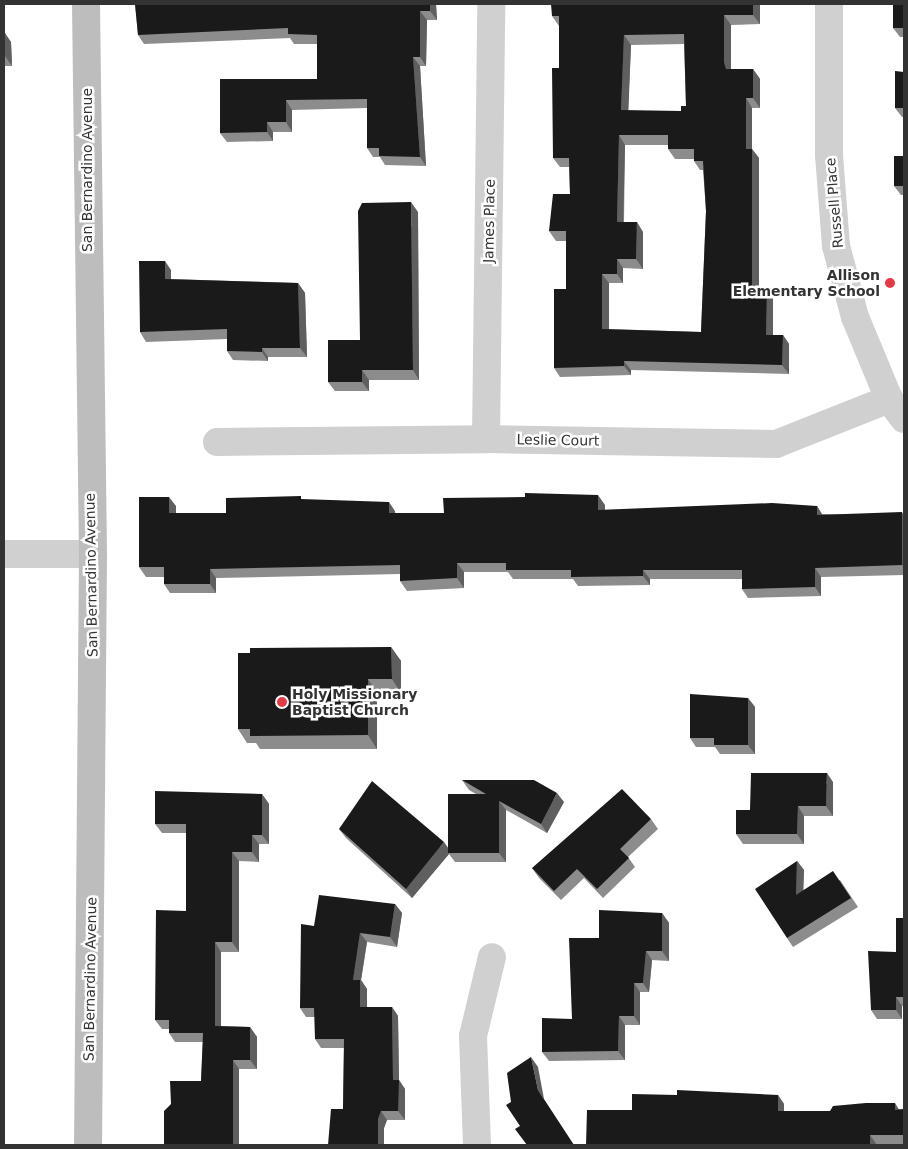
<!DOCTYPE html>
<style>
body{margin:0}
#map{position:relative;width:908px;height:1149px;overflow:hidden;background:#fff;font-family:"DejaVu Sans",sans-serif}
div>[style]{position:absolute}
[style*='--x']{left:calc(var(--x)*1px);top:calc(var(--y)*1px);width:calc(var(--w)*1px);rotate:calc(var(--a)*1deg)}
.minor>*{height:28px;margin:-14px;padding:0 14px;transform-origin:14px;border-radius:14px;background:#d0d0d0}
.secondary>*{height:28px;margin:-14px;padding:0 14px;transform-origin:14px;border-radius:14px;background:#bdbdbd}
.wall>*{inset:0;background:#8c8c8c}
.shaded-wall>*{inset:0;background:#5f5f5f}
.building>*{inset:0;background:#1a1a1a}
.dots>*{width:14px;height:14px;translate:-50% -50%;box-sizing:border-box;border:2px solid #fff;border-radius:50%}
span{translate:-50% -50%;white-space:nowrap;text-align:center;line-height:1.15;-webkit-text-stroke:5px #fff;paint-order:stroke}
.street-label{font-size:14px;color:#333}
.poi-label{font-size:14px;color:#333;font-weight:700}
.right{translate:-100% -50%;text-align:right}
.left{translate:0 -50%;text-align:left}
.frame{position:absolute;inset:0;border:5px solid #333;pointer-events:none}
</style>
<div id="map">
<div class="minor">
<i style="--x:829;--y:4;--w:151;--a:90"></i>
<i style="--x:829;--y:155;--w:91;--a:85.6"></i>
<i style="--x:836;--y:246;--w:73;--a:75"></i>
<i style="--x:855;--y:317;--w:89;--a:67.5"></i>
<i style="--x:889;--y:399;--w:25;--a:53"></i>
<i style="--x:486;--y:439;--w:435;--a:-89.3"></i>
<i style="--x:217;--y:442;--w:269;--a:-0.6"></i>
<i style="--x:486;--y:439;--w:290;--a:1"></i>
<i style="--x:776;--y:444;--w:122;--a:-21.7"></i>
<i style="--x:4;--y:554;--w:89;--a:0"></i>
<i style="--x:477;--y:1145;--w:109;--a:-92.1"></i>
<i style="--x:473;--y:1036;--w:81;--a:-76.5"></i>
</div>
<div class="secondary">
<i style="--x:86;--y:4;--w:550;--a:89.27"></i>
<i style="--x:93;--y:554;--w:591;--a:90.48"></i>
</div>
<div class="wall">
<i style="clip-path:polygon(135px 4px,436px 4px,437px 20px,427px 20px,426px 66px,420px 66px,426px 166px,385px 165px,380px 157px,373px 157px,367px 148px,367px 108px,292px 110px,292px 132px,273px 132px,273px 141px,227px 142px,220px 133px,317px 79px,317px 44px,294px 44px,290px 38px,144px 44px,138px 35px)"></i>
<i style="clip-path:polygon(evenodd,760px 4px,760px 24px,731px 25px,731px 69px,753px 69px,760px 79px,760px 108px,752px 108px,752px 149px,759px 158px,759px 289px,767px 290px,773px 299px,773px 335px,783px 335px,789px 344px,789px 374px,631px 370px,631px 375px,560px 377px,554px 368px,566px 289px,566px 241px,556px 241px,549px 231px,570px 194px,569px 167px,560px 167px,553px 158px,559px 68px,559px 26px,552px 16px,760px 4px,684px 44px,686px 106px,681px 111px,628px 111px,631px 45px,684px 44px,760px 4px,625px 145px,668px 145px,668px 149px,675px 159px,694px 159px,694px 161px,700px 170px,703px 170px,706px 211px,701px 332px,609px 329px,609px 283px,623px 283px,623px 268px,643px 269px,643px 232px,624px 222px,625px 145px)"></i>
<i style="clip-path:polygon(904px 4px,904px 37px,900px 37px,893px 28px)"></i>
<i style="clip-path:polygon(4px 33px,11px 42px,12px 66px,4px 66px)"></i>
<i style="clip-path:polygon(904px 72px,904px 117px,902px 117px,895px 108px)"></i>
<i style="clip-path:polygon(904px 156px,904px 195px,901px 195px,894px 186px)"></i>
<i style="clip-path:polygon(418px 212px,419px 380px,369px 380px,369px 391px,335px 391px,328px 382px,360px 340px)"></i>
<i style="clip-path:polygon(171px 270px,171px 279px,298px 283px,305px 293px,307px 357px,268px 357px,268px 361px,233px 360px,227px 351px,227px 339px,146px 342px,140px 332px)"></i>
<i style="clip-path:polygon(304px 500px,395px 511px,395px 513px,444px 513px,605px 505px,605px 510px,817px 506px,822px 514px,904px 516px,904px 575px,821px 577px,821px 596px,748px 598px,742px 589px,742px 579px,650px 579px,650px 585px,578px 586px,573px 579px,513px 579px,508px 572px,464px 572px,464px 588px,407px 591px,400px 581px,400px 574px,216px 578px,216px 593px,170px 593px,164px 584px,164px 577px,146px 577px,139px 567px,176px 506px,176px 513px,226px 513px)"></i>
<i style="clip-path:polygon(391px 647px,401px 661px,401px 693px,377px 693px,377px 749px,260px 749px,256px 743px,247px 743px,238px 729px,250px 653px)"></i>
<i style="clip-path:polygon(748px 698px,755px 707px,755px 754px,720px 754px,715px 747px,696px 747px,690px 738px)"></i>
<i style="clip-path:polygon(462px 780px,564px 802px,547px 833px,506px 810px,506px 862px,455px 862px,449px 854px,412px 898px,346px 838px,339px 829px,448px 848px,476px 794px,469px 790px)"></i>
<i style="clip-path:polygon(833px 782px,833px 816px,804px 816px,804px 844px,743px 844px,736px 834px,750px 810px)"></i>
<i style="clip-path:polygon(262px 794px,269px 804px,269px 844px,259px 844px,259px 862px,239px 861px,239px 952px,221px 952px,221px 1026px,250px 1027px,257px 1037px,257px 1069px,239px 1069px,239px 1145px,164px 1145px,201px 1081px,203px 1042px,175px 1042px,169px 1033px,169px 1029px,162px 1029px,155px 1020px,186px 911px,186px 833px,162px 833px,155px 824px)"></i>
<i style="clip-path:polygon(651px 819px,658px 829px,628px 857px,635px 867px,603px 898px,584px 878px,561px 900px,539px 878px,532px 868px)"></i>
<i style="clip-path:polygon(797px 861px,804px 870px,803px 890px,840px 880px,858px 907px,793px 947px,787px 938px)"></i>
<i style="clip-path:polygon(395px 904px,402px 913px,397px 947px,367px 942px,361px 980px,367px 989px,367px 1007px,392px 1007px,398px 1016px,399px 1080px,405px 1089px,405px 1120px,387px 1120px,384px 1128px,384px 1145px,343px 1109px,344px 1048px,321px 1048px,315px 1039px,315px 1017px,306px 1017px,300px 1008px,314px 926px)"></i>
<i style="clip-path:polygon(662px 913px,669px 923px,669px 961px,652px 960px,649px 992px,640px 992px,640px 1025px,625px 1025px,625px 1060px,549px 1061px,542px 1052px,572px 1019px,599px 938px)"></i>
<i style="clip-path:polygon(904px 918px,904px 1006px,902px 1006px,902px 1019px,877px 1019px,871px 1010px,896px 952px)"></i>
<i style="clip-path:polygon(778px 1095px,784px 1104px,784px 1111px,830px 1111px,904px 1109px,904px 1145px,586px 1145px,632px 1110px)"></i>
</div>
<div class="shaded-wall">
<i style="clip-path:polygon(430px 4px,436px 4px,437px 20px,430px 11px)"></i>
<i style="clip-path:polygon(753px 4px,760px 4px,760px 24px,753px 15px)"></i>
<i style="clip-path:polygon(420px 11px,427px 20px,426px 66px,420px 57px)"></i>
<i style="clip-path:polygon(724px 15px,731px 25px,731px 72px,726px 69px,724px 62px)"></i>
<i style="clip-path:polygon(5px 33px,11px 42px,12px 66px,5px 56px)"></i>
<i style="clip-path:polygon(624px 35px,631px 45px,628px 120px,621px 110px)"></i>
<i style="clip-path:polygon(413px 57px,420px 66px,426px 166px,420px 157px)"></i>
<i style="clip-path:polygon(753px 69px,760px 79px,760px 108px,753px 98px)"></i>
<i style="clip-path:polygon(746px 98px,752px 108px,752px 158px,746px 149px)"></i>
<i style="clip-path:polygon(286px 100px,292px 110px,292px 132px,286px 122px)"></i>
<i style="clip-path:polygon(267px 122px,273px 132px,273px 141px,267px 132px)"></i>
<i style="clip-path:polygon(619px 135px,625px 145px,623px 232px,617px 222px)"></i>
<i style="clip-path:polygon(752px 149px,759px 158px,759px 299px,752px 289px)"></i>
<i style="clip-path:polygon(411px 202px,418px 212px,419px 380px,413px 370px)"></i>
<i style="clip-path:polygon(637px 222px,643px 232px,643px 269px,636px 259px)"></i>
<i style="clip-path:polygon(617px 259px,623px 268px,623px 283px,617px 274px)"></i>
<i style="clip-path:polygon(165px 261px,171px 270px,171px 288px,165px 279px)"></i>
<i style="clip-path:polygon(602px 274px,609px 283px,609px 338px,602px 329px)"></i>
<i style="clip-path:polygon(298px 283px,305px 293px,307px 357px,300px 348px)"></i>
<i style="clip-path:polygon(767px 290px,773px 299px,773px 344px,766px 335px)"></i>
<i style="clip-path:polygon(783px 335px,789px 344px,789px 374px,782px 365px)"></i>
<i style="clip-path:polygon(262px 348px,268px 357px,268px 361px,262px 352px)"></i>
<i style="clip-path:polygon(624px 361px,631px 370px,631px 375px,624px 366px)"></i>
<i style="clip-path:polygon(362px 370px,369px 380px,369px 391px,362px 382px)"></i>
<i style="clip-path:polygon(598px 495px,605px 505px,605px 519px,598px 510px)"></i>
<i style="clip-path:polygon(169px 497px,176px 506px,176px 523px,169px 513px)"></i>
<i style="clip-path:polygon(389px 502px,395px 511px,396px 522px,389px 513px)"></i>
<i style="clip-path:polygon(817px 506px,823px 516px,817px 515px)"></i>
<i style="clip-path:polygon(902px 512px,904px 516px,904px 568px,902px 565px)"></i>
<i style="clip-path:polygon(457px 563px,464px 572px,464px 588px,457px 578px)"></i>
<i style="clip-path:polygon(815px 568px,821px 577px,821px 596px,815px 587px)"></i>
<i style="clip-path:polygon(210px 569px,216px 578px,216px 593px,210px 584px)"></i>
<i style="clip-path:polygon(643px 570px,650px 579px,650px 585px,643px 576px)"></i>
<i style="clip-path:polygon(391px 647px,401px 661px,401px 693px,392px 679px)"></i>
<i style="clip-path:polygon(368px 679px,377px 693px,377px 749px,368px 735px)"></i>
<i style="clip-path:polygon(748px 698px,755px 707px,755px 754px,748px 745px)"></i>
<i style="clip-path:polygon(827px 773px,833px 782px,833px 816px,826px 806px)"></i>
<i style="clip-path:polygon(557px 793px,564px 802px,547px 833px,541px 824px)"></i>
<i style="clip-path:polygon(262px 794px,269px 804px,269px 844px,262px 835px)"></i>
<i style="clip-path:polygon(499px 801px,506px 810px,506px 862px,499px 853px)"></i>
<i style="clip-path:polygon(798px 806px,804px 816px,804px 844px,797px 834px)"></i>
<i style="clip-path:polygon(252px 835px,259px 844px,259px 862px,252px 852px)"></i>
<i style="clip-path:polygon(444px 842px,451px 852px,448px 853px,449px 854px,412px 898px,406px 889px)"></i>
<i style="clip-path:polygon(232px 852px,239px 861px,239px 952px,232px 942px)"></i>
<i style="clip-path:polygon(797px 861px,804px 870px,803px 904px,796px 895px)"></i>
<i style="clip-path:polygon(395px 904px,402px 913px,397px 947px,390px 937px)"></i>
<i style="clip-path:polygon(662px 913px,669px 923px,669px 961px,662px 951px)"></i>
<i style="clip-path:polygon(360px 933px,367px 942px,361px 980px,367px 989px,367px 1016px,360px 1007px,353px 980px)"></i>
<i style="clip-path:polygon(215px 942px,221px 952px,221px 1035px,215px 1026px)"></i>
<i style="clip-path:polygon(646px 951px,652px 960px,649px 992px,643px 983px)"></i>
<i style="clip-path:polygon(634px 983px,640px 992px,640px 1025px,634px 1016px)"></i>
<i style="clip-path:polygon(896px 997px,902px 1006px,902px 1019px,896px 1010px)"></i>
<i style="clip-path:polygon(392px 1007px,398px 1016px,399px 1080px,405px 1089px,405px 1120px,398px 1111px,393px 1080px)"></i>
<i style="clip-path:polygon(619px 1016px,625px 1025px,625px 1060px,618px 1051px)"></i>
<i style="clip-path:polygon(250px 1027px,257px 1037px,257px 1069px,250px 1060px)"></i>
<i style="clip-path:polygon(531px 1057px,538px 1067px,544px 1099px,574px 1145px,538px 1090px)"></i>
<i style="clip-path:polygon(233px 1060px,239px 1069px,239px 1145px,233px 1145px)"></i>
<i style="clip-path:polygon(778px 1095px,784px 1104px,784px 1121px,778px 1111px)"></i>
<i style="clip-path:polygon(895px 1103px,901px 1113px,895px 1110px)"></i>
<i style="clip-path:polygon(381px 1111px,387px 1120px,384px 1128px,384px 1145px,378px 1145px,378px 1119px)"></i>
<i style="clip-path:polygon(870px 1135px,877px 1145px,870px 1145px)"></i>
</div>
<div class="building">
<i style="clip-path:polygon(135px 4px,430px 4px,430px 11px,420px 11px,420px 57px,413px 57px,420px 157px,379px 156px,379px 148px,367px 148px,367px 99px,286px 100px,286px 122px,267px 122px,267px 132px,220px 133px,220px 79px,317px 79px,317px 35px,288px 34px,288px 28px,138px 35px)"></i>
<i style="clip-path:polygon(evenodd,551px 4px,753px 4px,753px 15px,724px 15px,724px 62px,726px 69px,753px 69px,753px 98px,746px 98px,746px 149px,752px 149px,752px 289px,767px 290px,766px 335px,783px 335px,782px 365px,624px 361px,624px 366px,554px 368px,554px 289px,566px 289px,566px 231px,549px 231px,553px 194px,570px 194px,569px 158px,553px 158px,552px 68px,559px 68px,559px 16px,552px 16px,551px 4px,684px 34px,686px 106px,681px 106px,681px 111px,621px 110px,624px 35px,684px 34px,551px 4px,619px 135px,668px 135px,668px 149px,694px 149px,694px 161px,703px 161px,706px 211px,701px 332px,602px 329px,602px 274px,617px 274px,617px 259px,636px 259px,637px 222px,617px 222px,619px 135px)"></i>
<i style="clip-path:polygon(893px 4px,904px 4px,904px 28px,893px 28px)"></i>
<i style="clip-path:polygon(4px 33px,5px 33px,5px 56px,4px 56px)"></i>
<i style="clip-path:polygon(895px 71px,904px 72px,904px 108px,895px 108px)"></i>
<i style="clip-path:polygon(894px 156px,904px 156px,904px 186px,894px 186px)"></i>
<i style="clip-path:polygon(411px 202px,413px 370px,362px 370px,362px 382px,328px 382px,328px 340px,360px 340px,358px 211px,362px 203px)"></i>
<i style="clip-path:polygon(139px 261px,165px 261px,165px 279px,298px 283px,300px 348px,262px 348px,262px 352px,227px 351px,227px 329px,140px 332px)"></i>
<i style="clip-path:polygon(525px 493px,598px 495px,598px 510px,772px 503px,817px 506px,817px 515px,902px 512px,902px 565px,815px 568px,815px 587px,742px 589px,742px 570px,643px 570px,643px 576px,571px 577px,571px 570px,506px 570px,506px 563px,457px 563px,457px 578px,400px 581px,400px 565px,210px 569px,210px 584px,164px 584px,164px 567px,139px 567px,139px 497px,169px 497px,169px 513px,226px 513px,226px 498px,301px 496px,301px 499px,389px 502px,389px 513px,444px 513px,443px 498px,525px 497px)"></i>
<i style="clip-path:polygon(391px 647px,392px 679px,368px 679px,368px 735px,250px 736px,250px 729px,238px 729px,238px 653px,250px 653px,250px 648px)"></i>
<i style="clip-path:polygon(690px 694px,748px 698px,748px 745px,714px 745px,714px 738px,690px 738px)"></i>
<i style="clip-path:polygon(751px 773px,827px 773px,826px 806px,798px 806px,797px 834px,736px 834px,736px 810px,750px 810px)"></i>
<i style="clip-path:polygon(462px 780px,534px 780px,557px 793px,541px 824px,499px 801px,499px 853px,448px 853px,448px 794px,486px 794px)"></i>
<i style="clip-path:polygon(372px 781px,444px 842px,406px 889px,339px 829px)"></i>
<i style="clip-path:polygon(622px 789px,651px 819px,620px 849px,629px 858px,597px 889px,577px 869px,554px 891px,532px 868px)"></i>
<i style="clip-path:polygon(155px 791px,262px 794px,262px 835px,252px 835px,252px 852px,232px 852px,232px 942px,215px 942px,215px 1026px,250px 1027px,250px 1060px,233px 1060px,233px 1145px,164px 1145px,164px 1111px,171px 1104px,170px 1081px,201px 1081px,203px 1033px,169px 1033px,169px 1020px,155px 1020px,156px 910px,186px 911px,186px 824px,155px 824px)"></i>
<i style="clip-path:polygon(797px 861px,796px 895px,833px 871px,851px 898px,787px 938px,755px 889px)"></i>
<i style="clip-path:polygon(319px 895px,395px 904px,390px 937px,360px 933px,353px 980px,360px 980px,360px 1007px,392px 1007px,393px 1080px,399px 1080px,398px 1111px,381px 1111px,378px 1119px,378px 1145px,328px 1145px,331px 1109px,343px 1109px,344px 1039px,315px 1039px,314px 1008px,300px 1008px,301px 924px,314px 926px)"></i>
<i style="clip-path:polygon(599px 910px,662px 913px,662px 951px,646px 951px,643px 983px,634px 983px,634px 1016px,619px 1016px,618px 1051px,542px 1052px,542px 1018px,572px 1019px,569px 938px,599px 938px)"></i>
<i style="clip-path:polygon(896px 918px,904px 918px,904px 997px,896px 997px,896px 1010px,871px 1010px,868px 951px,896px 952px)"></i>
<i style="clip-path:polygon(531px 1057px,538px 1090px,574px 1145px,527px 1145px,515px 1129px,520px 1126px,506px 1105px,511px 1102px,507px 1073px)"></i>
<i style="clip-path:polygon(677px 1090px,778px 1095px,778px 1111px,830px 1111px,833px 1106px,866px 1103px,895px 1103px,895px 1110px,904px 1109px,904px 1135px,870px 1135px,870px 1145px,586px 1145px,587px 1110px,632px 1110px,632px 1094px,677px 1095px)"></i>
</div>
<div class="dots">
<i style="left:890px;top:283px;background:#e63946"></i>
<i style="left:282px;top:702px;background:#e63946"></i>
</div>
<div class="street-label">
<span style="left:87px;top:170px;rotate:-90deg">San Bernardino Avenue</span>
<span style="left:834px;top:203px;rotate:-95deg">Russell Place</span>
<span style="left:489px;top:221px;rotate:-89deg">James Place</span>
<span style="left:558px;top:440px;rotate:1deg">Leslie Court</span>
<span style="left:91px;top:575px;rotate:-91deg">San Bernardino Avenue</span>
<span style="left:90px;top:979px;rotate:-89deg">San Bernardino Avenue</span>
</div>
<div class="poi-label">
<span class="right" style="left:880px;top:283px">Allison<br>Elementary School</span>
<span class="left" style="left:292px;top:702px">Holy Missionary<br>Baptist Church</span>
</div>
<div class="frame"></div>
</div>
